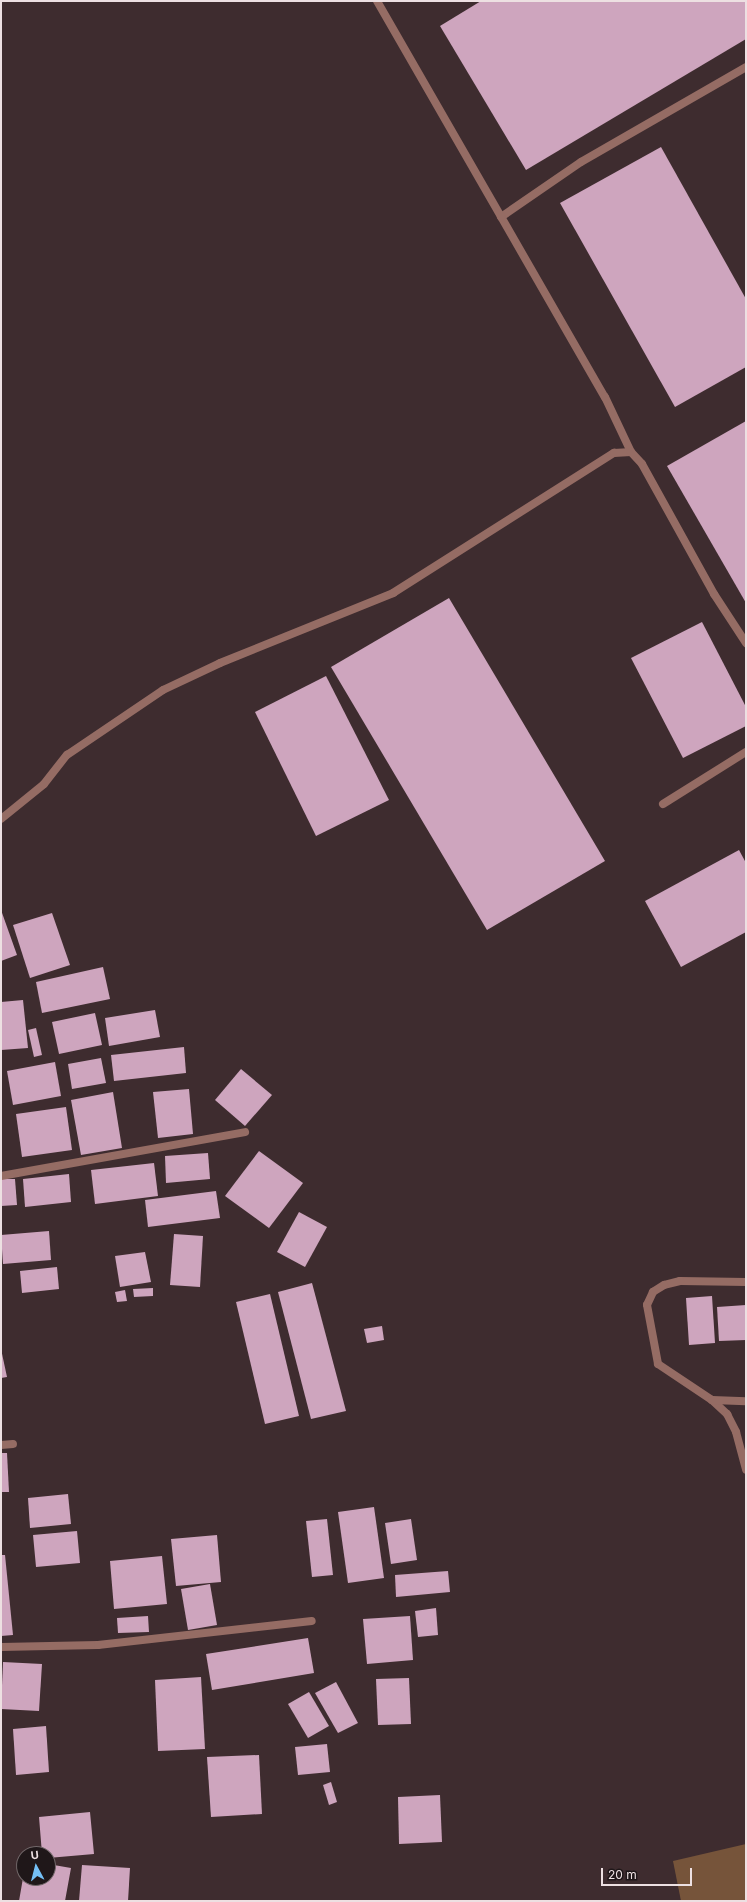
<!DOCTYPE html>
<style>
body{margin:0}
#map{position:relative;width:747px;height:1902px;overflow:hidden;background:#3e2c2f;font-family:Inter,sans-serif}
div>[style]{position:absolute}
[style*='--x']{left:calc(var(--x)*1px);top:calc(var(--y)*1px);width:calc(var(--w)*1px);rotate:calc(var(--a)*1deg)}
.forest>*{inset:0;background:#76543a}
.building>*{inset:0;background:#cea5be}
.service>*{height:8px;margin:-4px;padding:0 4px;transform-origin:4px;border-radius:4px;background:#956c64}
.minor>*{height:8px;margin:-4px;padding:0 4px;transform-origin:4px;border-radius:4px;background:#956c64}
span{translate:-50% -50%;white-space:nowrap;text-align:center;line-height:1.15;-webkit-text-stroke:4px #1f1719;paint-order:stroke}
.frame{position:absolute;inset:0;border:2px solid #ede0e2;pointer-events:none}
.north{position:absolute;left:16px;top:1846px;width:40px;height:40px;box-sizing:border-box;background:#1f1719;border:1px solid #716769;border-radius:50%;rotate:353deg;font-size:11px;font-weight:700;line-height:16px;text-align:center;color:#ede0e2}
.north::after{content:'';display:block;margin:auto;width:14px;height:18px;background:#74c0f6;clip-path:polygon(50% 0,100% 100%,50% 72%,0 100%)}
.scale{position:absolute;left:601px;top:1868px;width:91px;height:18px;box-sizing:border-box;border:2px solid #ede0e2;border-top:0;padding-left:5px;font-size:12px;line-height:14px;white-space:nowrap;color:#ede0e2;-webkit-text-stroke:3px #1f1719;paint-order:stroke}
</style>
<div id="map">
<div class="forest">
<i style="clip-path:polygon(746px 1844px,746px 1901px,681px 1901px,673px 1861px)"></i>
</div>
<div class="building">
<i style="clip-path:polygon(481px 1px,746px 1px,746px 39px,526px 170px,440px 26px)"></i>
<i style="clip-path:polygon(661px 147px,746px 299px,746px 367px,675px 407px,560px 203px)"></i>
<i style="clip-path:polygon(746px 421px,746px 603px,667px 466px)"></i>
<i style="clip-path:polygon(449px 598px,605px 861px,487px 930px,331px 667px)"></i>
<i style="clip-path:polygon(702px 622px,746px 707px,746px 726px,683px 758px,631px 658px)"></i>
<i style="clip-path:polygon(326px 676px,389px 800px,316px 836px,255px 712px)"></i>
<i style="clip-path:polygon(739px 850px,746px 863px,746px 932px,681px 967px,645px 901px)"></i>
<i style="clip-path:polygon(1px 910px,17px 955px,1px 961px)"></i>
<i style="clip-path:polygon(52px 913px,70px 965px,30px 978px,13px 925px)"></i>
<i style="clip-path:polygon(103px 967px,110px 999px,42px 1013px,36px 982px)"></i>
<i style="clip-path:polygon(23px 1000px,28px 1048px,1px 1050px,1px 1002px)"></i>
<i style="clip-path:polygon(155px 1010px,160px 1037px,109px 1046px,105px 1018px)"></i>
<i style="clip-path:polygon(95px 1013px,102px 1045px,59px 1054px,52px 1022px)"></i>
<i style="clip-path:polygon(36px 1028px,42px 1055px,34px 1057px,28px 1030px)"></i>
<i style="clip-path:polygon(184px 1047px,186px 1073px,114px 1081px,111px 1055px)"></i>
<i style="clip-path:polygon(101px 1058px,106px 1083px,72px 1089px,68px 1064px)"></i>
<i style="clip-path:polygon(55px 1062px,61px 1096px,13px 1105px,7px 1071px)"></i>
<i style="clip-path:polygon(241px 1069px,272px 1095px,245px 1126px,215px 1100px)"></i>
<i style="clip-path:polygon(189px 1089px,193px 1134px,158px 1138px,153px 1092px)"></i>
<i style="clip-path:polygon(113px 1092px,122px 1148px,81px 1155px,71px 1100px)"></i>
<i style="clip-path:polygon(66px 1107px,72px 1150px,22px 1157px,16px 1114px)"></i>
<i style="clip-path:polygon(259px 1151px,303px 1183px,269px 1228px,225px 1196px)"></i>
<i style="clip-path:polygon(208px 1153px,210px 1179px,166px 1183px,165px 1156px)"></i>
<i style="clip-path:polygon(154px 1163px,158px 1196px,95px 1204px,91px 1170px)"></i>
<i style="clip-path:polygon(69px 1174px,71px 1202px,25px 1207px,23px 1179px)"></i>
<i style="clip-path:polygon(1px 1179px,15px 1179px,17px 1205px,1px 1206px)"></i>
<i style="clip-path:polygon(216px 1191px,220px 1218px,148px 1227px,145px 1200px)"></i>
<i style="clip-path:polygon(299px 1212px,327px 1227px,305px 1267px,277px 1252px)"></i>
<i style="clip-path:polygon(49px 1231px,51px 1260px,3px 1264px,1px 1235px)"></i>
<i style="clip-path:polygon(174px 1234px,203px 1236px,200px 1287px,170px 1285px)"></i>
<i style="clip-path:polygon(145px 1252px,151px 1282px,120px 1287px,115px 1256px)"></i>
<i style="clip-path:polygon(57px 1267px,59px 1289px,22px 1293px,20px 1271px)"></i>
<i style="clip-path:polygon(312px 1283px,346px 1411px,311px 1419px,278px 1292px)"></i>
<i style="clip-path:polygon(153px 1288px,153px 1296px,134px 1297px,133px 1289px)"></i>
<i style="clip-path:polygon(125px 1290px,127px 1301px,117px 1302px,115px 1292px)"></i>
<i style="clip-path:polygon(270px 1294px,299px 1416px,265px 1424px,236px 1302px)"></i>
<i style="clip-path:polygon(712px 1296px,715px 1343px,689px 1345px,686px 1298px)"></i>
<i style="clip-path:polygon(746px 1305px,746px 1340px,719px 1341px,717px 1307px)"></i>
<i style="clip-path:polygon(382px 1326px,384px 1340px,367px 1343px,364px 1329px)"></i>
<i style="clip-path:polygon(1px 1349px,7px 1377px,1px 1378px)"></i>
<i style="clip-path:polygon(1px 1453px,7px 1453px,9px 1492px,1px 1492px)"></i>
<i style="clip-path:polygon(68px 1494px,71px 1524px,30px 1528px,28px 1498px)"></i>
<i style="clip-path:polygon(374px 1507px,384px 1578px,348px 1583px,338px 1512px)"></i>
<i style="clip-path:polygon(327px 1519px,333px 1575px,312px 1577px,306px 1521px)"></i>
<i style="clip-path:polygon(411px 1519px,417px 1560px,391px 1564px,385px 1523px)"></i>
<i style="clip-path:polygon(77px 1531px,80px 1563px,36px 1567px,33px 1535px)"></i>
<i style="clip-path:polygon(217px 1535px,221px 1582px,176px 1586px,171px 1539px)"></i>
<i style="clip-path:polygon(1px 1555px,5px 1555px,13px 1635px,1px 1636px)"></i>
<i style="clip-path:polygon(162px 1556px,167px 1604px,114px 1609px,110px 1561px)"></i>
<i style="clip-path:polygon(448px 1571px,450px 1592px,396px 1597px,395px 1575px)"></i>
<i style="clip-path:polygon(210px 1584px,217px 1625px,188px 1630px,181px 1589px)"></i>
<i style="clip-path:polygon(436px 1608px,438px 1635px,418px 1637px,415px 1611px)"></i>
<i style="clip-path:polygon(148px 1616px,149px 1632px,118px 1633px,117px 1618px)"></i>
<i style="clip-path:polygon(410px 1616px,413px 1660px,367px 1664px,363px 1619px)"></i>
<i style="clip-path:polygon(308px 1638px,314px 1673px,212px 1690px,206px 1654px)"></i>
<i style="clip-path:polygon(3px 1662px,42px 1664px,39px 1711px,1px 1709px)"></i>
<i style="clip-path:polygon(201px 1677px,205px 1749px,158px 1751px,155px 1680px)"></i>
<i style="clip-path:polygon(409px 1678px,411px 1724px,378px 1725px,376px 1679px)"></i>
<i style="clip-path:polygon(336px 1682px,358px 1723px,338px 1733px,315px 1693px)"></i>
<i style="clip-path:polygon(309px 1692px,329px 1726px,308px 1738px,288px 1704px)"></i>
<i style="clip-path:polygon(46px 1726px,49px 1772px,16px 1775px,13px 1729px)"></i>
<i style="clip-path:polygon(327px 1744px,330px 1772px,298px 1775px,295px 1747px)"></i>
<i style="clip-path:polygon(259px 1755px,262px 1814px,211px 1817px,207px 1757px)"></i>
<i style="clip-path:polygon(331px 1782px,337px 1802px,329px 1805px,323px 1785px)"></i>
<i style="clip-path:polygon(440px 1795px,442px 1842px,399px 1844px,398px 1797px)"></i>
<i style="clip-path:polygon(90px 1812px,94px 1854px,48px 1858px,48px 1854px,42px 1854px,39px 1817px)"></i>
<i style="clip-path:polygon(48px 1864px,71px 1868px,65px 1901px,19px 1901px,23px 1878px,48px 1878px)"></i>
<i style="clip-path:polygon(82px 1865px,130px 1868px,128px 1901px,79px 1901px)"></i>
</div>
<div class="service">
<i style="--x:501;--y:217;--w:97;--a:-34.5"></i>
<i style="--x:581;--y:162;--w:190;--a:-29.9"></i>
<i style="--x:663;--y:804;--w:98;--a:-32.1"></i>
</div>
<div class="minor">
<i style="--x:377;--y:1;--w:457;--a:60.1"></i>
<i style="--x:605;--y:397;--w:61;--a:64.7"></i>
<i style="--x:1;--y:819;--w:55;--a:-39.1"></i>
<i style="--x:44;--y:784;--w:37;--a:-52"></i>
<i style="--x:67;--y:755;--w:116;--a:-34.1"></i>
<i style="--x:163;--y:690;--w:63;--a:-25.3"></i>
<i style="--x:220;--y:663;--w:187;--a:-22"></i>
<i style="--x:393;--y:593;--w:262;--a:-32.4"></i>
<i style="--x:614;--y:453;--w:17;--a:-3"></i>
<i style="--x:631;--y:452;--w:16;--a:47"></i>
<i style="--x:642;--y:464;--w:149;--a:61"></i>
<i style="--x:714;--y:594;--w:59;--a:56.9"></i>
<i style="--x:1;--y:1176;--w:248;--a:-10.2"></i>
<i style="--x:746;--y:1282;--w:66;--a:-179.1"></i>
<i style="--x:680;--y:1281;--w:16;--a:166"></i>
<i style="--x:664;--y:1285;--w:13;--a:148"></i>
<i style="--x:653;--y:1292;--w:14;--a:115"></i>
<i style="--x:647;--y:1305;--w:60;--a:79.4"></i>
<i style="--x:658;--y:1364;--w:65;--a:33.7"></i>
<i style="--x:712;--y:1400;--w:21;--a:43"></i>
<i style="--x:727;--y:1414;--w:20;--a:63"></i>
<i style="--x:736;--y:1432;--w:39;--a:75"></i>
<i style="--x:712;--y:1400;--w:34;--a:2"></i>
<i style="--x:1;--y:1445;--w:12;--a:-5"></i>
<i style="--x:1;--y:1647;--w:97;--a:-1.2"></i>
<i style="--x:98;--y:1645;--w:215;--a:-6.4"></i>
</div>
<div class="frame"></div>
<div class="north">U</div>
<div class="scale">20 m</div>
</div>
